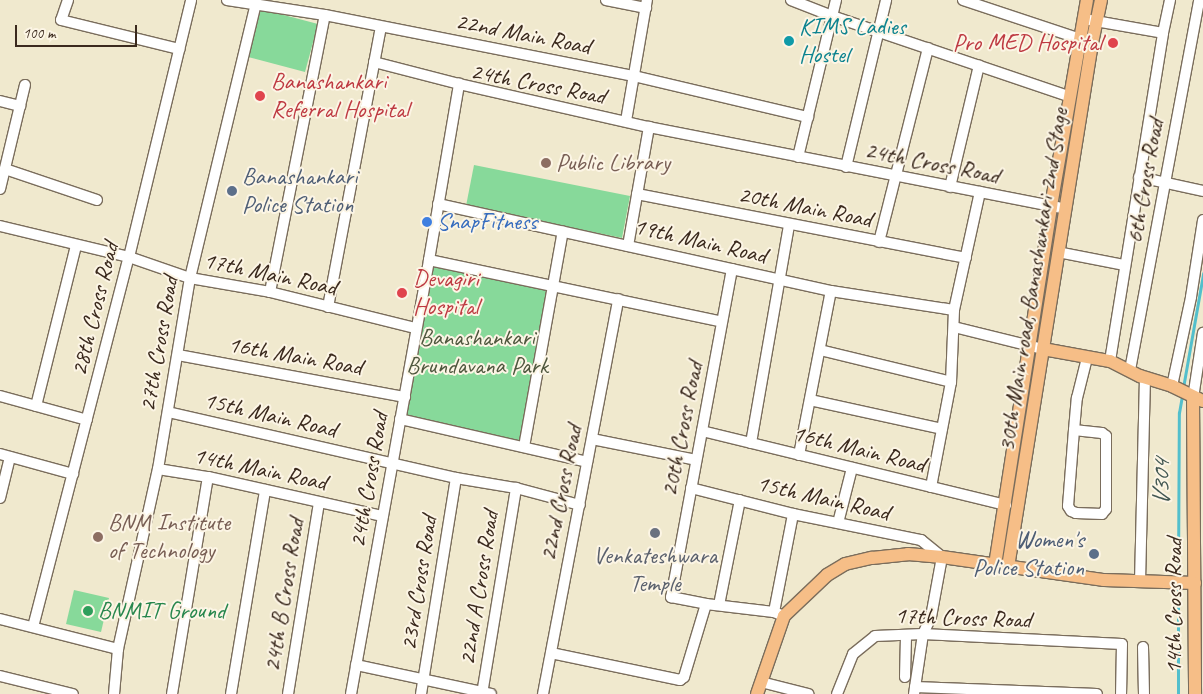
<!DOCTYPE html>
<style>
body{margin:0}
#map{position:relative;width:1203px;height:694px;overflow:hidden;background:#f0e9ce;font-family:Caveat,sans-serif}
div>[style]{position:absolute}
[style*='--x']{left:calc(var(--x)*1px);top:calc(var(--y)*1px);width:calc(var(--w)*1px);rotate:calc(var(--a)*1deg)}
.green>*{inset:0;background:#87d99a}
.stream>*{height:2.5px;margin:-1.25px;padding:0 1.25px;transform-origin:1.25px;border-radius:1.25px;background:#53bfcc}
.roads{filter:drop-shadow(1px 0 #7a6d5c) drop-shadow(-1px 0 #7a6d5c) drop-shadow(0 1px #7a6d5c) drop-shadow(0 -1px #7a6d5c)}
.minor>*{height:10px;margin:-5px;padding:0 5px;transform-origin:5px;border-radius:5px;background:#fff}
.major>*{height:12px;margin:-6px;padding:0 6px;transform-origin:6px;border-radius:6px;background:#f6be87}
.dots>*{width:14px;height:14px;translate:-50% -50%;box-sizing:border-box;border:2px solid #fcf5e5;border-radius:50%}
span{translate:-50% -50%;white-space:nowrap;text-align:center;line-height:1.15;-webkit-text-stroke:4px #fcf5e5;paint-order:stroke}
.culture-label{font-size:24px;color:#0d838f}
.left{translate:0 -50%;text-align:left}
.street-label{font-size:24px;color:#3b2a1e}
.health-label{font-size:24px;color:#be3a42}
.right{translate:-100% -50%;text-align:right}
.education-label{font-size:24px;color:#785e54}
.service-label{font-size:24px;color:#4e5e75}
.shop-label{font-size:24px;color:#366cbe}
.park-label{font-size:24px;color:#4e563d}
.worship-label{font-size:24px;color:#5b616d}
.leisure-label{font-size:24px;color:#27864d}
.water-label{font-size:25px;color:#425752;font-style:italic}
.scale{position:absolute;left:15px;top:25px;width:122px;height:22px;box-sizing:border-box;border:2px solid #3b2a1e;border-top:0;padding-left:6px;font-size:15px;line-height:18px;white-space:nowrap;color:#3b2a1e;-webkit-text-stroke:4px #fcf5e5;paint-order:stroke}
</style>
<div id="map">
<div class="green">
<i style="clip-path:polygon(261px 9px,318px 24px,305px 72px,248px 57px)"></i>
<i style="clip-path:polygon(474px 165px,630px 196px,622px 238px,466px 206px)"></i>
<i style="clip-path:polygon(433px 264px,552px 287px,522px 441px,403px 417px)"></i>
<i style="clip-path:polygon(74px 590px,109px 598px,101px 632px,66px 624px)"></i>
</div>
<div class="stream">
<i style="--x:1183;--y:388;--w:116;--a:-80"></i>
<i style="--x:1178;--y:578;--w:165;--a:-89.7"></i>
<i style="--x:1179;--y:413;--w:17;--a:-80"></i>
<i style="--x:1178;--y:694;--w:108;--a:-90"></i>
</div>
<div class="roads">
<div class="minor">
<i style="--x:68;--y:0;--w:21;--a:109"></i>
<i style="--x:61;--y:20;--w:122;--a:13.8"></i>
<i style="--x:227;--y:0;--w:99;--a:8.7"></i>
<i style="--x:325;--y:15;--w:315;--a:11.2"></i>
<i style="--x:634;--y:76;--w:179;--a:13.3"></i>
<i style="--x:606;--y:0;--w:41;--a:11.3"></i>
<i style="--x:791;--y:0;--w:44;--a:21.3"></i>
<i style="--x:832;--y:16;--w:250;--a:18.7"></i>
<i style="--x:963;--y:0;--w:123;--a:18.4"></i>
<i style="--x:1084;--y:19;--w:80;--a:10"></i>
<i style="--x:1163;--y:33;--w:34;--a:-78"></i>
<i style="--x:374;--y:62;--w:88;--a:14.5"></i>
<i style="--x:0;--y:101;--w:21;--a:14"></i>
<i style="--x:626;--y:121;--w:123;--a:-80.2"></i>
<i style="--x:798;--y:157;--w:162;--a:-76.4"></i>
<i style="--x:846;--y:167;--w:172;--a:-76.5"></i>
<i style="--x:5;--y:169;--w:97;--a:18.6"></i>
<i style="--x:1139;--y:177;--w:66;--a:12.3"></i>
<i style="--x:950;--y:187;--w:125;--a:-76.6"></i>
<i style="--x:0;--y:189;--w:107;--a:-76.5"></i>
<i style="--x:637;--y:194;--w:335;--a:11"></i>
<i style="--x:438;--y:204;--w:403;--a:12.5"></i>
<i style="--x:831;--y:291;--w:124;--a:8.8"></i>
<i style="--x:0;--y:226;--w:133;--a:13.5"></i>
<i style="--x:129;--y:257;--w:65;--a:19"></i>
<i style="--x:190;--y:278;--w:81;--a:9.9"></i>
<i style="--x:270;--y:292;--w:150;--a:13.9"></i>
<i style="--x:879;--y:242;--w:200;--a:-75.8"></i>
<i style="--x:628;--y:246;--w:121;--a:-80"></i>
<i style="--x:1058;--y:252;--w:67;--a:11.1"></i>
<i style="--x:429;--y:260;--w:299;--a:11.9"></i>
<i style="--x:732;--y:269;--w:334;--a:100.5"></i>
<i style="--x:671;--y:597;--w:36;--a:11"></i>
<i style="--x:706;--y:604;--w:68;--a:6.7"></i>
<i style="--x:774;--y:612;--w:11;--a:22"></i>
<i style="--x:270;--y:292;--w:282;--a:-78.8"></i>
<i style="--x:328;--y:307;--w:285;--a:-79.3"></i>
<i style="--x:954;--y:327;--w:92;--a:13.9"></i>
<i style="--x:820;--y:350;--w:135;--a:13.7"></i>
<i style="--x:178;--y:355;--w:231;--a:10.5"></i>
<i style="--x:1110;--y:361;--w:332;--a:-80.8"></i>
<i style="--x:1130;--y:370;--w:376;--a:-79.4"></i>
<i style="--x:1172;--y:386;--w:91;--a:-77.9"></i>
<i style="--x:1191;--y:297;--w:78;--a:-81.1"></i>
<i style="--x:0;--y:396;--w:90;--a:15.4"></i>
<i style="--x:1193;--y:398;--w:66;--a:-81.3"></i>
<i style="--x:810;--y:400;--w:135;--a:12.4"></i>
<i style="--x:36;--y:406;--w:166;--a:-76"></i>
<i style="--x:168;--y:412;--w:295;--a:12.9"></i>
<i style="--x:456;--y:478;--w:61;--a:9.5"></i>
<i style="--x:516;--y:488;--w:66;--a:14.9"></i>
<i style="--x:400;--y:419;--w:192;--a:12.9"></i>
<i style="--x:1074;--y:430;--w:28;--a:6"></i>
<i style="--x:1102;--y:433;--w:5;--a:37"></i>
<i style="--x:1106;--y:436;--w:73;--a:90"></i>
<i style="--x:1106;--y:509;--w:6;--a:129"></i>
<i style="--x:1102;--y:514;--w:26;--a:-178"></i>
<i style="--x:1076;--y:513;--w:5;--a:-158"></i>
<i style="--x:1071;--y:511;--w:6;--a:-121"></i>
<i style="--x:1068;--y:506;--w:76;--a:-85.5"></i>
<i style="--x:1074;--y:430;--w:32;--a:-85"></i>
<i style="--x:1077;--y:398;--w:41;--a:-76"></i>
<i style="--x:702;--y:431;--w:313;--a:13.7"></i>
<i style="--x:592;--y:439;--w:106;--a:11.4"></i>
<i style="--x:751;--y:443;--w:221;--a:-80.1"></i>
<i style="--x:524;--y:447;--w:219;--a:-79.8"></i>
<i style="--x:0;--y:454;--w:76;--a:15.3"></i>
<i style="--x:799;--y:455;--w:167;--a:-79"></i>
<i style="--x:158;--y:469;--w:51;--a:9.1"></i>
<i style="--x:208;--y:477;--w:179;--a:12.6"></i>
<i style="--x:931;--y:487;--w:107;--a:-79.2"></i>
<i style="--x:951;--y:382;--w:72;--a:-87.6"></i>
<i style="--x:954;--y:310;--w:121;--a:-77.6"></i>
<i style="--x:691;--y:488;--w:105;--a:14.3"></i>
<i style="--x:793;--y:514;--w:131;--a:11.5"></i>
<i style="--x:921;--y:540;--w:27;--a:39"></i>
<i style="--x:942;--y:557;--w:61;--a:100.4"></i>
<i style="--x:931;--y:617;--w:19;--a:115"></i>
<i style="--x:923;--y:634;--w:61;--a:98.5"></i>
<i style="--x:0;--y:498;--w:42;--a:-76.3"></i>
<i style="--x:838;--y:523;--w:57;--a:-75.7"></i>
<i style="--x:1140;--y:582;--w:205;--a:-88.6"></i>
<i style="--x:719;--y:605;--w:107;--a:-78.7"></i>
<i style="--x:774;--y:612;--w:100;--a:-79"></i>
<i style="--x:0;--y:619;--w:122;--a:14.3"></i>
<i style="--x:33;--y:627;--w:382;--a:-75.5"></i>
<i style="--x:129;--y:257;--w:264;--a:-76.4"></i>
<i style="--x:1143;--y:647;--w:47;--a:88.8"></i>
<i style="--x:551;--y:653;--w:132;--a:11.8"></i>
<i style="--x:680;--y:680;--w:5;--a:-37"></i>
<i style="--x:684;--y:677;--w:76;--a:-73.2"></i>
<i style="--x:356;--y:665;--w:138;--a:12.1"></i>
<i style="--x:0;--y:676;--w:75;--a:13.9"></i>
<i style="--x:905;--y:677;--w:42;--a:-88.6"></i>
<i style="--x:761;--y:682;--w:49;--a:14.3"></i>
<i style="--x:915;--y:687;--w:182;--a:2.2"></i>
<i style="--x:114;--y:694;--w:45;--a:-84.9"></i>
<i style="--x:118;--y:649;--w:184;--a:-77.5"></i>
<i style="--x:158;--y:469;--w:194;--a:-80.5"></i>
<i style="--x:190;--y:278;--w:283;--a:-76.5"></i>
<i style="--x:172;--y:694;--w:220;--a:-80.6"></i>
<i style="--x:231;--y:694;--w:207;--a:-80.5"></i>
<i style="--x:288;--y:694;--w:194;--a:-80.8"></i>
<i style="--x:351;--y:694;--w:441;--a:-79.8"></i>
<i style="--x:429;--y:260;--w:179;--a:-80.3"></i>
<i style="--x:459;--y:84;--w:195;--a:12.8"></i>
<i style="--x:649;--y:127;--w:417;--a:11.1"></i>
<i style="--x:421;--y:694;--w:219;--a:-80.8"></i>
<i style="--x:482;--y:694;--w:209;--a:-80.6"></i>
<i style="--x:543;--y:694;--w:402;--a:-79.2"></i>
<i style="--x:837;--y:694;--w:43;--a:-68.2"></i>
<i style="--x:853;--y:654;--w:28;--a:-39"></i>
<i style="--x:875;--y:636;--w:48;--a:-2.4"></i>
<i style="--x:923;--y:634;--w:199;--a:2.9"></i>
<i style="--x:1122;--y:644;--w:50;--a:91.1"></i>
</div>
<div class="major">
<i style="--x:1043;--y:349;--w:68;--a:10.2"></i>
<i style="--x:1110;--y:361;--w:34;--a:27"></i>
<i style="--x:1140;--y:376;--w:34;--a:17"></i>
<i style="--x:1172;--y:386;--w:34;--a:26"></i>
<i style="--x:1193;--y:398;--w:296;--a:89.6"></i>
<i style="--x:995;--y:565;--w:363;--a:-81.1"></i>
<i style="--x:1051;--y:206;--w:209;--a:-80.1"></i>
<i style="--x:1008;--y:567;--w:531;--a:-80.89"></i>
<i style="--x:1092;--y:43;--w:44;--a:-78.2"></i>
<i style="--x:757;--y:694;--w:83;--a:-70.9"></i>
<i style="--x:784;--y:616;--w:59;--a:-43.6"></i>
<i style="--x:827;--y:575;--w:21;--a:-31"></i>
<i style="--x:845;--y:564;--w:28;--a:-13"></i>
<i style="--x:872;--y:558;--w:36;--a:-6"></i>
<i style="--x:908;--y:554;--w:34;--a:5"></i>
<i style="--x:942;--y:557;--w:164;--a:8.1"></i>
<i style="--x:1104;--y:580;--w:91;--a:1.9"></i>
</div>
</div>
<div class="dots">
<i style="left:789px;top:41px;background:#0f9aa8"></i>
<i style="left:1113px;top:43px;background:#e0444e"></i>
<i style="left:260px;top:96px;background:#e0444e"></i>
<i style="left:546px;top:163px;background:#8d6e63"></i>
<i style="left:232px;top:191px;background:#5c6f8a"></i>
<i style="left:427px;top:222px;background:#3f7fe0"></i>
<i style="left:402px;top:293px;background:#e0444e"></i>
<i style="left:655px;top:533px;background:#6b7280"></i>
<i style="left:98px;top:537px;background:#8d6e63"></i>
<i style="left:1094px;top:554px;background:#5c6f8a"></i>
<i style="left:88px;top:611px;background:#2e9e5b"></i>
</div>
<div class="culture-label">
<span class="left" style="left:799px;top:41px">KIMS Ladies<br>Hostel</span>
</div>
<div class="street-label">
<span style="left:523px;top:34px;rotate:11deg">22nd Main Road</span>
<span style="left:538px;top:84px;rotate:11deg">24th Cross Road</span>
<span style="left:932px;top:163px;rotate:11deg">24th Cross Road</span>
<span style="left:1145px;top:181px;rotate:-80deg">6th Cross Road</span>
<span style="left:805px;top:207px;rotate:11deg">20th Main Road</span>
<span style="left:700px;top:241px;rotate:13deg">19th Main Road</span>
<span style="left:270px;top:274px;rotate:12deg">17th Main Road</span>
<span style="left:1033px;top:280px;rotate:-81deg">30th Main road, Banashankari 2nd Stage</span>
<span style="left:95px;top:309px;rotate:-76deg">28th Cross Road</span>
<span style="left:159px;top:344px;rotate:-80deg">27th Cross Road</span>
<span style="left:295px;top:356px;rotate:10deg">16th Main Road</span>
<span style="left:270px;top:415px;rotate:13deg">15th Main Road</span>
<span style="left:682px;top:429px;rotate:-79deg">20th Cross Road</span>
<span style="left:859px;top:449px;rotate:14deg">16th Main Road</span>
<span style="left:260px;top:469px;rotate:12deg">14th Main Road</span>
<span style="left:369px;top:480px;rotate:-80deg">24th Cross Road</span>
<span style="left:561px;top:493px;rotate:-79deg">22nd Cross Road</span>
<span style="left:823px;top:498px;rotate:13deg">15th Main Road</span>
<span style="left:419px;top:583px;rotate:-81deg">23rd Cross Road</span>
<span style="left:479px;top:588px;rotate:-81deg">22nd A Cross Road</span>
<span style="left:284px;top:595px;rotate:-81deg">24th B Cross Road</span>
<span style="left:1174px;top:606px;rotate:-90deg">14th Cross Road</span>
<span style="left:963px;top:618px;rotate:2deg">17th Cross Road</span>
</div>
<div class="health-label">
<span class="right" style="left:1102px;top:43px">Pro MED Hospital</span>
<span class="left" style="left:271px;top:96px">Banashankari<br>Referral Hospital</span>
<span class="left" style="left:413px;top:293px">Devagiri<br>Hospital</span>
</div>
<div class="education-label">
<span class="left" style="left:556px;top:163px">Public Library</span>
<span class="left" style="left:108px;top:537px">BNM Institute<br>of Technology</span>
</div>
<div class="service-label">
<span class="left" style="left:242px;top:191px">Banashankari<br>Police Station</span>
<span class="right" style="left:1084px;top:554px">Women's<br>Police Station</span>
</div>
<div class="shop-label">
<span class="left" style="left:437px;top:222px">SnapFitness</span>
</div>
<div class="park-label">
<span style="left:477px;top:352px">Banashankari<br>Brundavana Park</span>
</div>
<div class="worship-label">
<span style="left:655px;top:570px">Venkateshwara<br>Temple</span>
</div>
<div class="leisure-label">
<span class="left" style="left:98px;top:611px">BNMIT Ground</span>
</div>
<div class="water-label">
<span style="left:1161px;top:483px;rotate:-90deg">V304</span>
</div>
<div class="scale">100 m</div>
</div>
